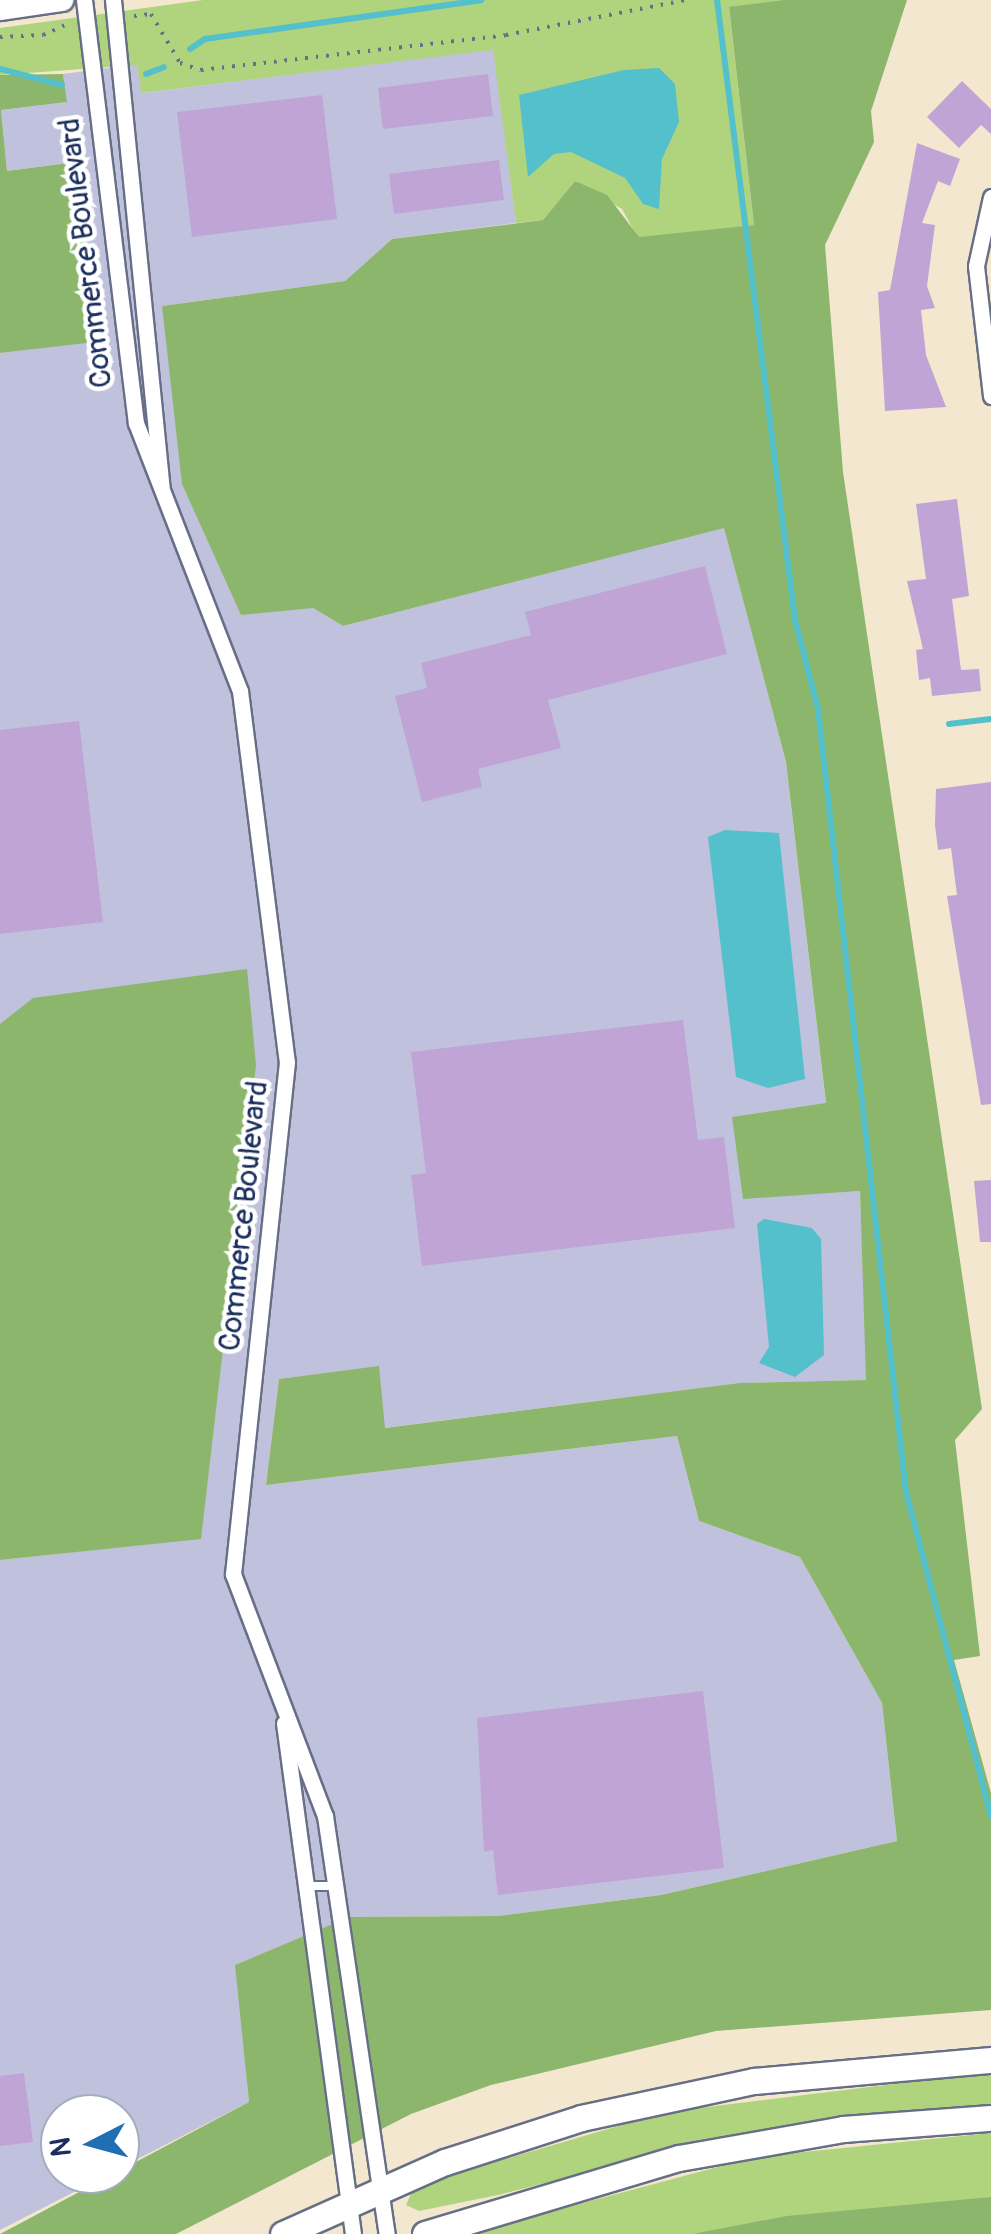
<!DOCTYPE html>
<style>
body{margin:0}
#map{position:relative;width:991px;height:2234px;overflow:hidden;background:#f3e7cf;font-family:Pangolin,sans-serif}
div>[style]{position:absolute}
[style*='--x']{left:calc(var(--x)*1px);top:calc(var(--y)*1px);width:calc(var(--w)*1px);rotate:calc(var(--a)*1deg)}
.industrial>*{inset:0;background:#c0c2dd}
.green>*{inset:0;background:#b0d47d}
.forest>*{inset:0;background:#8cb66c}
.water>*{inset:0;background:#53c0cb}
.stream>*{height:6px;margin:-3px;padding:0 3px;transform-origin:3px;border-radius:3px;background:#53c0cb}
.building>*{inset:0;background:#bfa4d5}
.path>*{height:4px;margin-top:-2px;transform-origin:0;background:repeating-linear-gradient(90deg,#676f86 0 2.5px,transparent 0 10.5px)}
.roads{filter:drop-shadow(2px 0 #676f86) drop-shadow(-2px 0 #676f86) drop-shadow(0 2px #676f86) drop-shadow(0 -2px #676f86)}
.lane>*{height:8px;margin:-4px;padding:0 4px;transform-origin:4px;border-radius:4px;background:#fff}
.street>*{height:15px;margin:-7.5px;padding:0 7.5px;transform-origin:7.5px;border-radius:7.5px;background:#fff}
.secondary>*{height:22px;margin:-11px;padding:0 11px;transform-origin:11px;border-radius:11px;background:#fff}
.primary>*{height:25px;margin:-12.5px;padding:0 12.5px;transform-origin:12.5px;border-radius:12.5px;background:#fff}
span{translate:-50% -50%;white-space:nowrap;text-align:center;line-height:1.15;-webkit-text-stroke:9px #fff;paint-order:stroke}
.street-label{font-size:30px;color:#1b2f5e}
.north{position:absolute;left:40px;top:2094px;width:100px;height:100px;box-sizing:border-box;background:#fff;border:2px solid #a4acbf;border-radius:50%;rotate:264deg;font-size:28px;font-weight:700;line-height:40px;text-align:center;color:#1b2f5e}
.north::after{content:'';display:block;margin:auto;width:35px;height:45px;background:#1f6fb2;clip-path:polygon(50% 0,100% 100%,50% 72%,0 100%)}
</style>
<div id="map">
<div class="industrial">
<i style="clip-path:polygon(494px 49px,516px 223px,392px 239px,345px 281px,162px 306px,313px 608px,343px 626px,724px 527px,786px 762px,826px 1104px,743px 1198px,860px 1191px,867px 1380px,739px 1383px,384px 1428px,378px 1367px,279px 1379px,266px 1485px,677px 1436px,699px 1521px,800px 1557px,882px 1703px,897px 1841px,661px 1895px,498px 1916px,349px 1917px,236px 1965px,249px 2102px,120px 2168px,120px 2114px,60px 2114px,60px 2174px,109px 2174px,0 2230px,0 1560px,201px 1538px,9px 1023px,0 1024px,0 353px,95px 341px,76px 162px,7px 171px,1px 110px,66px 102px,63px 74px,138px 64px,142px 93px)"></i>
</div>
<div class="green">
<i style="clip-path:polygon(203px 0,783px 0,729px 8px,754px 225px,638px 238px,622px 209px,575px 181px,543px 220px,516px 223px,493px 50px,141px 93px,137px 65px,0 75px,0 28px)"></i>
<i style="clip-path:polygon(991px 2072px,991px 2105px,739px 2133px,498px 2195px,419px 2211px,406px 2205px,413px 2189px,464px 2171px,666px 2112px)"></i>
<i style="clip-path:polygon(991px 2133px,991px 2197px,692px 2234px,467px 2234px,755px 2157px)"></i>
</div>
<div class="forest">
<i style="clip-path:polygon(783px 0,907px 0,871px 111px,874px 142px,825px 245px,843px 472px,982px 1409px,955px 1440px,980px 1656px,954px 1660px,991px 1793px,991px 2010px,716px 2031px,491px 2085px,411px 2114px,176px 2234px,0 2234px,249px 2102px,235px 1965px,349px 1917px,498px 1916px,661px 1895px,897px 1841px,882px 1703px,800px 1557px,699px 1521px,677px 1436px,266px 1485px,279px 1379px,379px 1366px,385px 1428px,739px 1383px,866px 1380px,860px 1191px,743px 1199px,732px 1117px,826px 1103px,786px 762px,724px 528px,343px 626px,313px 608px,241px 615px,182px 484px,162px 306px,345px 281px,392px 239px,543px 220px,575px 181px,607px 195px,639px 237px,754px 225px,729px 7px)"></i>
<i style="clip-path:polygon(63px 74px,67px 102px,1px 110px,7px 171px,76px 162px,95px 342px,0 353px,0 75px)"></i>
<i style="clip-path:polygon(247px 969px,256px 1065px,201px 1539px,0 1560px,0 1024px,33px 998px)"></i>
<i style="clip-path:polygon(991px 2197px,991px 2234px,692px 2234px,787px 2216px)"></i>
</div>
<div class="water">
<i style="clip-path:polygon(624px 70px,659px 68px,675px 84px,679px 122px,662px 159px,659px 209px,643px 204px,625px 178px,571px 152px,554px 154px,528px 177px,519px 95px)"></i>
<i style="clip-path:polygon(725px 830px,779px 833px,805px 1079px,768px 1088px,736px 1077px,708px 837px)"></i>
<i style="clip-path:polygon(764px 1219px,812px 1228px,821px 1239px,824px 1355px,795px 1377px,759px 1363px,769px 1347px,757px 1224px)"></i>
</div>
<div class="stream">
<i style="--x:717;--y:0;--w:625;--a:82.83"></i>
<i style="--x:795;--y:620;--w:92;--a:75.5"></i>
<i style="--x:818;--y:709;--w:788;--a:83.59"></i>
<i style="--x:906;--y:1492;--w:336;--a:75.3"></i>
<i style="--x:190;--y:49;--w:18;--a:-34"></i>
<i style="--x:205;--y:39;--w:279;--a:-8"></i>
<i style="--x:0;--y:69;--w:64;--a:14.5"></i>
<i style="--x:146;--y:74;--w:19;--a:-21"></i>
<i style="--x:949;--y:724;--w:42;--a:-6.8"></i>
</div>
<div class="building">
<i style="clip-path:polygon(488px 74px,493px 116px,383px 129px,378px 88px)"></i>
<i style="clip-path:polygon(962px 81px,991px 109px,991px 134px,981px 125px,959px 148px,927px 117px)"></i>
<i style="clip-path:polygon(322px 95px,337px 219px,192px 237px,177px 112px)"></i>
<i style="clip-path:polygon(917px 143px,960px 159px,950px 186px,938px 181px,922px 223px,935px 225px,927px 286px,935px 308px,921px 310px,926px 355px,946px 407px,885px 411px,878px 292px,890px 290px)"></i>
<i style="clip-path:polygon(499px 160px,504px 200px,394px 214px,389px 174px)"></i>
<i style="clip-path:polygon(957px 499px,969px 596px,952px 599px,961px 670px,979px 669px,981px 691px,932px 696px,930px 678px,919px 680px,916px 650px,923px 649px,907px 581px,926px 579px,916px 504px)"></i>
<i style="clip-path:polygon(705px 566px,727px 654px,548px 700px,561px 748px,478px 769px,482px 787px,422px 802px,395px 696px,427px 688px,421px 663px,531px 635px,525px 612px)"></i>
<i style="clip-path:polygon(79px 721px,103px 922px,0 934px,0 730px)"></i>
<i style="clip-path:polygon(991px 782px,991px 1104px,981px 1105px,947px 896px,957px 895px,951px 848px,938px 850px,935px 825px,936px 789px)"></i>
<i style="clip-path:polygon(683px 1020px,698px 1140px,724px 1137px,735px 1228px,422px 1266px,411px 1175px,426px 1173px,411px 1052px)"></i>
<i style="clip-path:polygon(991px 1180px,991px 1242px,980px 1242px,974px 1181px)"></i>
<i style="clip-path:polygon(703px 1691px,724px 1868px,498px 1895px,493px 1850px,484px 1852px,477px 1718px)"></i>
<i style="clip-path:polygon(24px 2073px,33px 2142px,0 2146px,0 2076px)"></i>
</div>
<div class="path">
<i style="--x:134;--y:16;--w:17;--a:-7"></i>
<i style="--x:151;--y:14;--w:57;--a:59.4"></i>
<i style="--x:180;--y:63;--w:22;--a:18"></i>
<i style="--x:201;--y:70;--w:307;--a:-6.5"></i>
<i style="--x:506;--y:35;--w:183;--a:-11"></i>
<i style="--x:0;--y:37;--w:43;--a:-2.7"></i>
<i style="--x:43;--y:35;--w:30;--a:-24"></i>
</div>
<div class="roads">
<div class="lane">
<i style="--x:306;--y:1886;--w:31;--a:0"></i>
</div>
<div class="street">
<i style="--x:84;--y:0;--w:426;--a:83"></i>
<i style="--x:136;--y:423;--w:287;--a:68.8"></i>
<i style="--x:240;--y:691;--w:374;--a:82.8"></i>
<i style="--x:287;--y:1062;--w:515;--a:96.02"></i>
<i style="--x:233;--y:1574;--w:259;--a:69.2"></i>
<i style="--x:325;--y:1816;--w:423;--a:81.6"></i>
<i style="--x:113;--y:0;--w:489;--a:84.3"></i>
<i style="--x:991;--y:197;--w:71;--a:102.3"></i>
<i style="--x:976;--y:266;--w:131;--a:83.4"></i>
<i style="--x:284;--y:1723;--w:516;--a:82.31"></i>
</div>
<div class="secondary">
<i style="--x:0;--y:9;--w:63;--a:-8.3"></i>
</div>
<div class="primary">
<i style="--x:283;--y:2234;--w:177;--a:-24"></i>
<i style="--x:445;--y:2162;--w:143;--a:-17.9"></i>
<i style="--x:581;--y:2118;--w:177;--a:-12.1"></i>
<i style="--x:754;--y:2081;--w:238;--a:-5.1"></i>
<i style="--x:425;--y:2234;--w:265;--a:-16.7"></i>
<i style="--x:679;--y:2158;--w:167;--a:-10"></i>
<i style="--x:843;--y:2129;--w:148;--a:-4.3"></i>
</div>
</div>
<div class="street-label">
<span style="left:86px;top:253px;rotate:-97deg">Commerce Boulevard</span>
<span style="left:244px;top:1216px;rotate:-84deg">Commerce Boulevard</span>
</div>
<div class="north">N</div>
</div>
